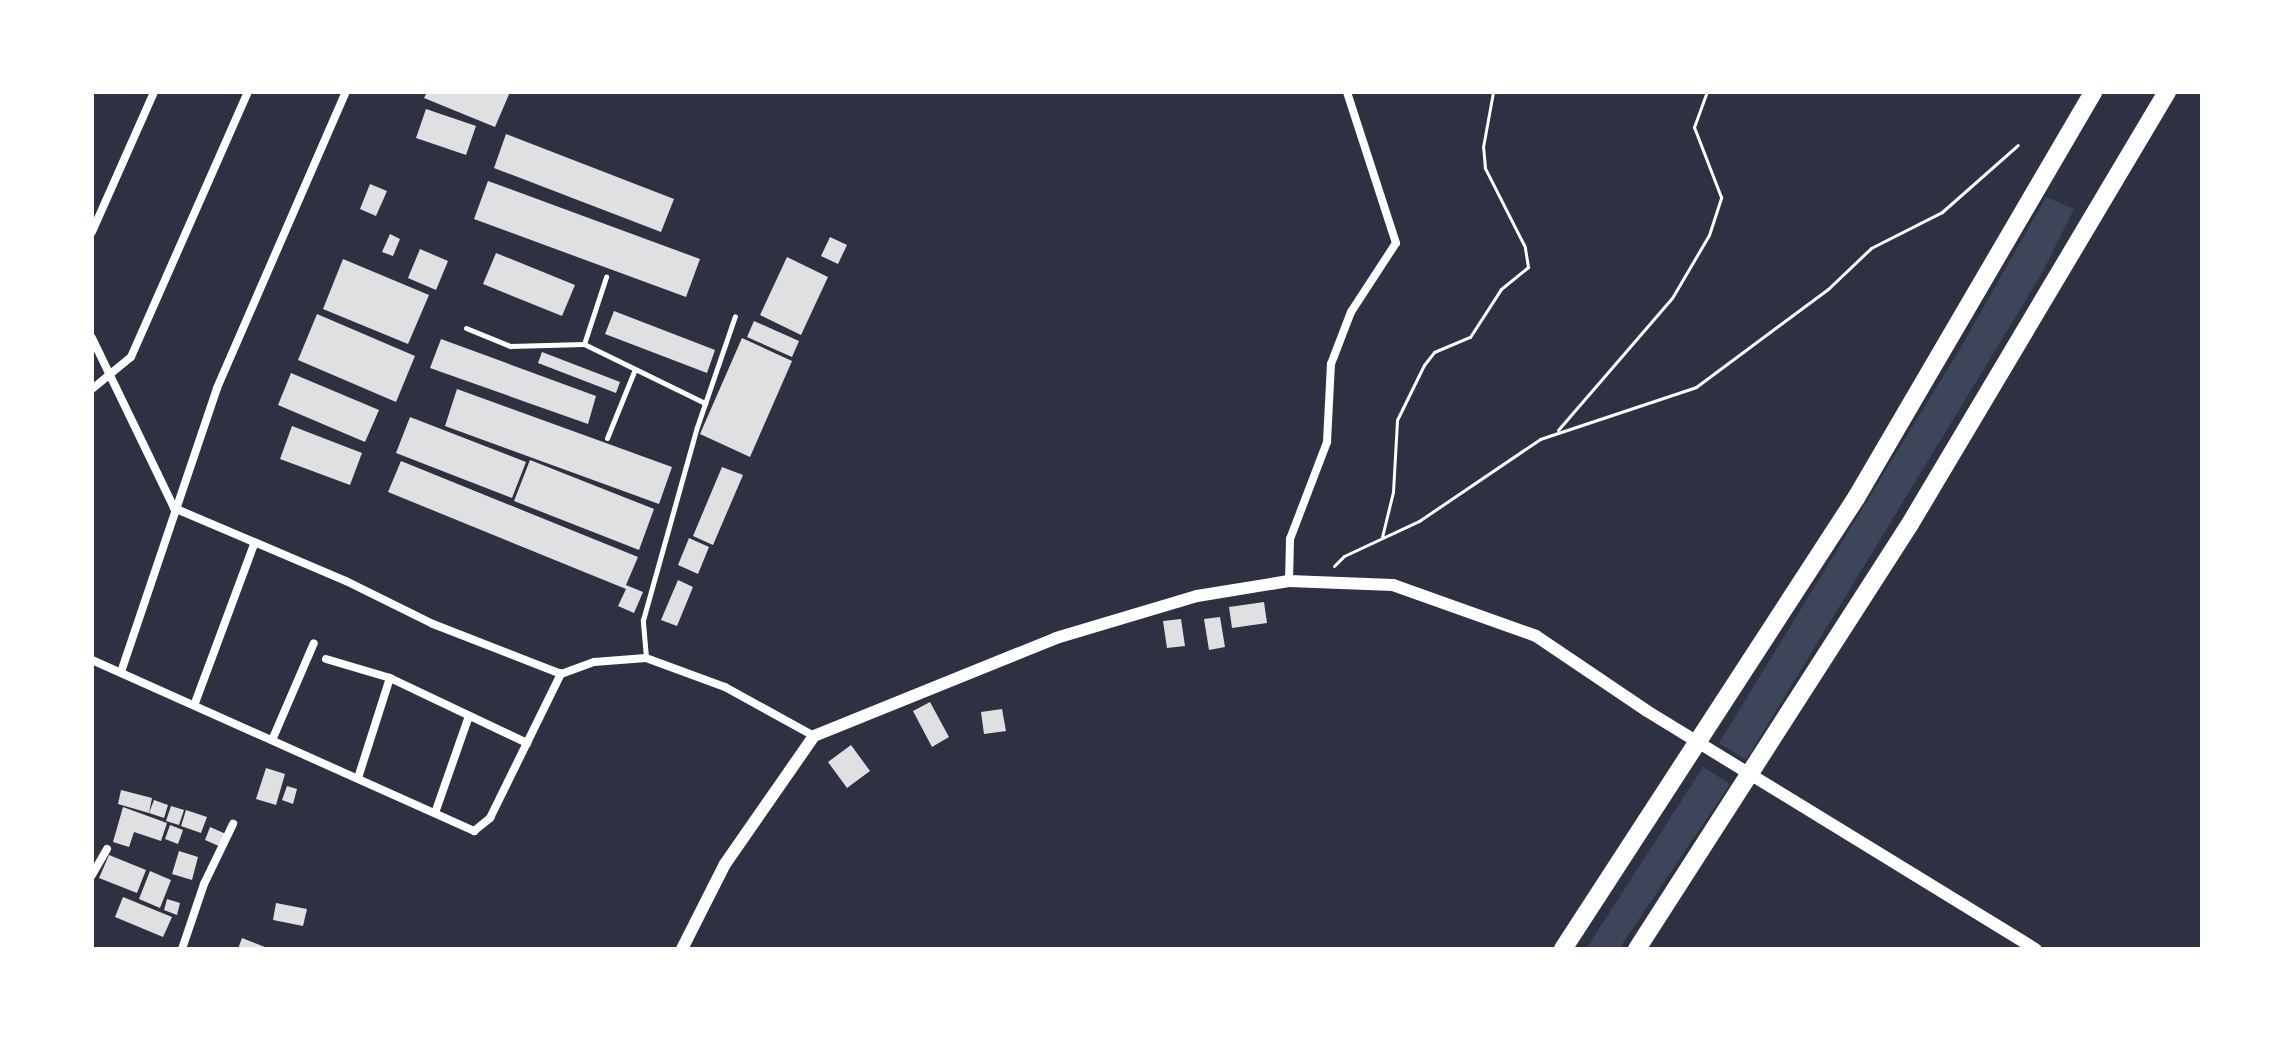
<!DOCTYPE html>
<style>
body{margin:0}
#map{position:relative;width:2294px;height:1041px;overflow:hidden;background:#2d3142;font-family:Mulish,sans-serif}
div>[style]{position:absolute}
[style*='--x']{left:calc(var(--x)*1px);top:calc(var(--y)*1px);width:calc(var(--w)*1px);rotate:calc(var(--a)*1deg)}
.green>*{inset:0;background:#3c4559}
.building>*{inset:0;background:#e0e0e3}
.path>*{height:3px;margin:-1.5px;padding:0 1.5px;transform-origin:1.5px;border-radius:1.5px;background:#fff}
.service>*{height:5px;margin:-2.5px;padding:0 2.5px;transform-origin:2.5px;border-radius:2.5px;background:#fff}
.minor>*{height:8px;margin:-4px;padding:0 4px;transform-origin:4px;border-radius:4px;background:#fff}
.tertiary>*{height:12px;margin:-6px;padding:0 6px;transform-origin:6px;border-radius:6px;background:#fff}
.motorway>*{height:18px;margin:-9px;padding:0 9px;transform-origin:9px;border-radius:9px;background:#fff}
span{translate:-50% -50%;white-space:nowrap;text-align:center;line-height:1.15;-webkit-text-stroke:7px #fff;paint-order:stroke}
.frame{position:absolute;inset:0;border:94px solid #fff;pointer-events:none}
</style>
<div id="map">
<div class="green">
<i style="clip-path:polygon(2046px 197px,2074px 209px,2041px 275px,1746px 760px,1719px 743px,1961px 347px)"></i>
<i style="clip-path:polygon(1703px 767px,1730px 784px,1619px 949px,1586px 949px)"></i>
</div>
<div class="building">
<i style="clip-path:polygon(427px 92px,510px 92px,495px 127px,424px 98px)"></i>
<i style="clip-path:polygon(426px 109px,476px 126px,466px 155px,416px 138px)"></i>
<i style="clip-path:polygon(506px 134px,674px 199px,661px 232px,494px 168px)"></i>
<i style="clip-path:polygon(488px 181px,700px 259px,686px 297px,474px 219px)"></i>
<i style="clip-path:polygon(370px 184px,387px 191px,376px 216px,360px 209px)"></i>
<i style="clip-path:polygon(390px 234px,400px 239px,393px 256px,382px 252px)"></i>
<i style="clip-path:polygon(830px 237px,847px 245px,838px 264px,821px 256px)"></i>
<i style="clip-path:polygon(420px 249px,448px 261px,436px 290px,408px 278px)"></i>
<i style="clip-path:polygon(496px 253px,575px 285px,562px 316px,483px 284px)"></i>
<i style="clip-path:polygon(787px 257px,828px 277px,801px 335px,760px 315px)"></i>
<i style="clip-path:polygon(343px 259px,429px 295px,408px 344px,323px 309px)"></i>
<i style="clip-path:polygon(614px 311px,715px 350px,707px 373px,605px 334px)"></i>
<i style="clip-path:polygon(317px 314px,415px 356px,396px 402px,298px 360px)"></i>
<i style="clip-path:polygon(754px 321px,799px 341px,792px 357px,747px 337px)"></i>
<i style="clip-path:polygon(742px 338px,792px 361px,750px 457px,700px 434px)"></i>
<i style="clip-path:polygon(441px 339px,596px 396px,588px 424px,430px 368px)"></i>
<i style="clip-path:polygon(542px 352px,620px 382px,616px 393px,538px 363px)"></i>
<i style="clip-path:polygon(291px 373px,379px 410px,365px 442px,278px 405px)"></i>
<i style="clip-path:polygon(457px 389px,672px 467px,659px 504px,445px 426px)"></i>
<i style="clip-path:polygon(410px 417px,526px 462px,512px 498px,396px 453px)"></i>
<i style="clip-path:polygon(292px 426px,362px 453px,350px 485px,280px 459px)"></i>
<i style="clip-path:polygon(530px 460px,654px 509px,639px 550px,514px 501px)"></i>
<i style="clip-path:polygon(401px 461px,638px 557px,626px 585px,643px 592px,634px 613px,618px 606px,626px 589px,388px 492px)"></i>
<i style="clip-path:polygon(722px 467px,743px 475px,713px 545px,693px 536px)"></i>
<i style="clip-path:polygon(689px 538px,709px 547px,698px 574px,678px 565px)"></i>
<i style="clip-path:polygon(678px 580px,693px 587px,677px 626px,661px 620px)"></i>
<i style="clip-path:polygon(1264px 602px,1267px 623px,1232px 628px,1229px 607px)"></i>
<i style="clip-path:polygon(1220px 617px,1225px 647px,1209px 650px,1204px 619px)"></i>
<i style="clip-path:polygon(1181px 619px,1185px 646px,1167px 648px,1163px 621px)"></i>
<i style="clip-path:polygon(930px 702px,949px 737px,932px 747px,913px 711px)"></i>
<i style="clip-path:polygon(1002px 709px,1006px 731px,984px 734px,981px 712px)"></i>
<i style="clip-path:polygon(851px 745px,870px 771px,847px 788px,828px 762px)"></i>
<i style="clip-path:polygon(266px 768px,285px 774px,276px 805px,256px 799px)"></i>
<i style="clip-path:polygon(287px 786px,297px 789px,293px 804px,282px 800px)"></i>
<i style="clip-path:polygon(121px 790px,152px 798px,149px 813px,118px 804px)"></i>
<i style="clip-path:polygon(154px 800px,168px 805px,164px 818px,149px 813px)"></i>
<i style="clip-path:polygon(171px 806px,184px 810px,179px 825px,166px 821px)"></i>
<i style="clip-path:polygon(123px 807px,167px 823px,161px 841px,134px 832px,129px 847px,113px 842px)"></i>
<i style="clip-path:polygon(186px 810px,207px 817px,201px 833px,181px 826px)"></i>
<i style="clip-path:polygon(170px 825px,183px 830px,178px 844px,165px 839px)"></i>
<i style="clip-path:polygon(210px 827px,226px 834px,221px 847px,205px 840px)"></i>
<i style="clip-path:polygon(179px 851px,198px 857px,192px 880px,172px 874px)"></i>
<i style="clip-path:polygon(109px 855px,146px 870px,137px 893px,99px 878px)"></i>
<i style="clip-path:polygon(150px 871px,171px 880px,160px 908px,139px 899px)"></i>
<i style="clip-path:polygon(123px 897px,172px 917px,163px 937px,115px 917px)"></i>
<i style="clip-path:polygon(167px 899px,180px 903px,177px 915px,164px 910px)"></i>
<i style="clip-path:polygon(276px 903px,307px 909px,303px 926px,273px 920px)"></i>
<i style="clip-path:polygon(242px 938px,270px 949px,238px 949px)"></i>
</div>
<div class="path">
<i style="--x:1558;--y:430;--w:174;--a:-49.2"></i>
<i style="--x:1672;--y:298;--w:73;--a:-59.6"></i>
<i style="--x:1709;--y:235;--w:40;--a:-72"></i>
<i style="--x:1721;--y:197;--w:75;--a:-111.1"></i>
<i style="--x:1694;--y:127;--w:37;--a:-70"></i>
<i style="--x:1382;--y:537;--w:46;--a:-76.3"></i>
<i style="--x:1393;--y:492;--w:72;--a:-86.8"></i>
<i style="--x:1397;--y:420;--w:61;--a:-63.9"></i>
<i style="--x:1424;--y:365;--w:16;--a:-52"></i>
<i style="--x:1434;--y:352;--w:39;--a:-23"></i>
<i style="--x:1470;--y:337;--w:57;--a:-57.1"></i>
<i style="--x:1501;--y:289;--w:35;--a:-39"></i>
<i style="--x:1528;--y:267;--w:20;--a:-99"></i>
<i style="--x:1525;--y:247;--w:89;--a:-116.9"></i>
<i style="--x:1485;--y:168;--w:21;--a:-95"></i>
<i style="--x:1483;--y:147;--w:56;--a:-79.7"></i>
<i style="--x:1334;--y:566;--w:14;--a:-45"></i>
<i style="--x:1344;--y:556;--w:83;--a:-25"></i>
<i style="--x:1419;--y:521;--w:146;--a:-34.1"></i>
<i style="--x:1540;--y:439;--w:164;--a:-18.4"></i>
<i style="--x:1696;--y:387;--w:164;--a:-36.6"></i>
<i style="--x:1828;--y:289;--w:59;--a:-43.6"></i>
<i style="--x:1871;--y:248;--w:80;--a:-26.9"></i>
<i style="--x:1942;--y:212;--w:101;--a:-41.4"></i>
</div>
<div class="service">
<i style="--x:466;--y:328;--w:48;--a:22.2"></i>
<i style="--x:510;--y:346;--w:74;--a:-1.5"></i>
<i style="--x:584;--y:344;--w:135;--a:26"></i>
<i style="--x:584;--y:344;--w:71;--a:-71.8"></i>
<i style="--x:607;--y:438;--w:74;--a:-67.9"></i>
<i style="--x:646;--y:657;--w:37;--a:-95"></i>
<i style="--x:643;--y:620;--w:200;--a:-74.4"></i>
<i style="--x:697;--y:427;--w:117;--a:-71.1"></i>
</div>
<div class="minor">
<i style="--x:92;--y:232;--w:153;--a:-66.1"></i>
<i style="--x:92;--y:338;--w:189;--a:64.2"></i>
<i style="--x:174;--y:508;--w:187;--a:23"></i>
<i style="--x:346;--y:581;--w:97;--a:26.3"></i>
<i style="--x:433;--y:624;--w:137;--a:21.3"></i>
<i style="--x:561;--y:674;--w:35;--a:-20"></i>
<i style="--x:594;--y:662;--w:52;--a:-4.4"></i>
<i style="--x:646;--y:658;--w:84;--a:20.2"></i>
<i style="--x:725;--y:687;--w:102;--a:28.8"></i>
<i style="--x:92;--y:389;--w:50;--a:-39.4"></i>
<i style="--x:131;--y:357;--w:290;--a:-66.2"></i>
<i style="--x:1289;--y:581;--w:42;--a:-88.6"></i>
<i style="--x:1290;--y:539;--w:104;--a:-69.1"></i>
<i style="--x:1327;--y:442;--w:78;--a:-87.1"></i>
<i style="--x:1331;--y:364;--w:56;--a:-69"></i>
<i style="--x:1351;--y:312;--w:82;--a:-56.9"></i>
<i style="--x:1396;--y:243;--w:159;--a:-108"></i>
<i style="--x:326;--y:659;--w:67;--a:16.5"></i>
<i style="--x:390;--y:678;--w:152;--a:25.4"></i>
<i style="--x:92;--y:660;--w:419;--a:24.1"></i>
<i style="--x:474;--y:831;--w:21;--a:-39"></i>
<i style="--x:490;--y:818;--w:161;--a:-63.8"></i>
<i style="--x:121;--y:672;--w:300;--a:-71.3"></i>
<i style="--x:217;--y:388;--w:323;--a:-66.5"></i>
<i style="--x:195;--y:703;--w:170;--a:-69.6"></i>
<i style="--x:273;--y:738;--w:103;--a:-66.7"></i>
<i style="--x:358;--y:778;--w:105;--a:-72.3"></i>
<i style="--x:435;--y:813;--w:100;--a:-70.7"></i>
<i style="--x:92;--y:875;--w:30;--a:-60"></i>
<i style="--x:182;--y:949;--w:69;--a:-71.3"></i>
<i style="--x:204;--y:884;--w:67;--a:-64.2"></i>
</div>
<div class="tertiary">
<i style="--x:682;--y:949;--w:95;--a:-63.2"></i>
<i style="--x:725;--y:864;--w:156;--a:-55.2"></i>
<i style="--x:814;--y:736;--w:261;--a:-22"></i>
<i style="--x:1056;--y:638;--w:147;--a:-16.6"></i>
<i style="--x:1197;--y:596;--w:93;--a:-9.3"></i>
<i style="--x:1289;--y:581;--w:104;--a:2.2"></i>
<i style="--x:1393;--y:585;--w:152;--a:19.6"></i>
<i style="--x:1536;--y:636;--w:134;--a:34"></i>
<i style="--x:1647;--y:711;--w:456;--a:31.5"></i>
</div>
<div class="motorway">
<i style="--x:1563;--y:949;--w:538;--a:-56.99"></i>
<i style="--x:1856;--y:498;--w:470;--a:-59.7"></i>
<i style="--x:1637;--y:949;--w:505;--a:-57.29"></i>
<i style="--x:1910;--y:524;--w:503;--a:-59.25"></i>
</div>
<div class="frame"></div>
</div>
